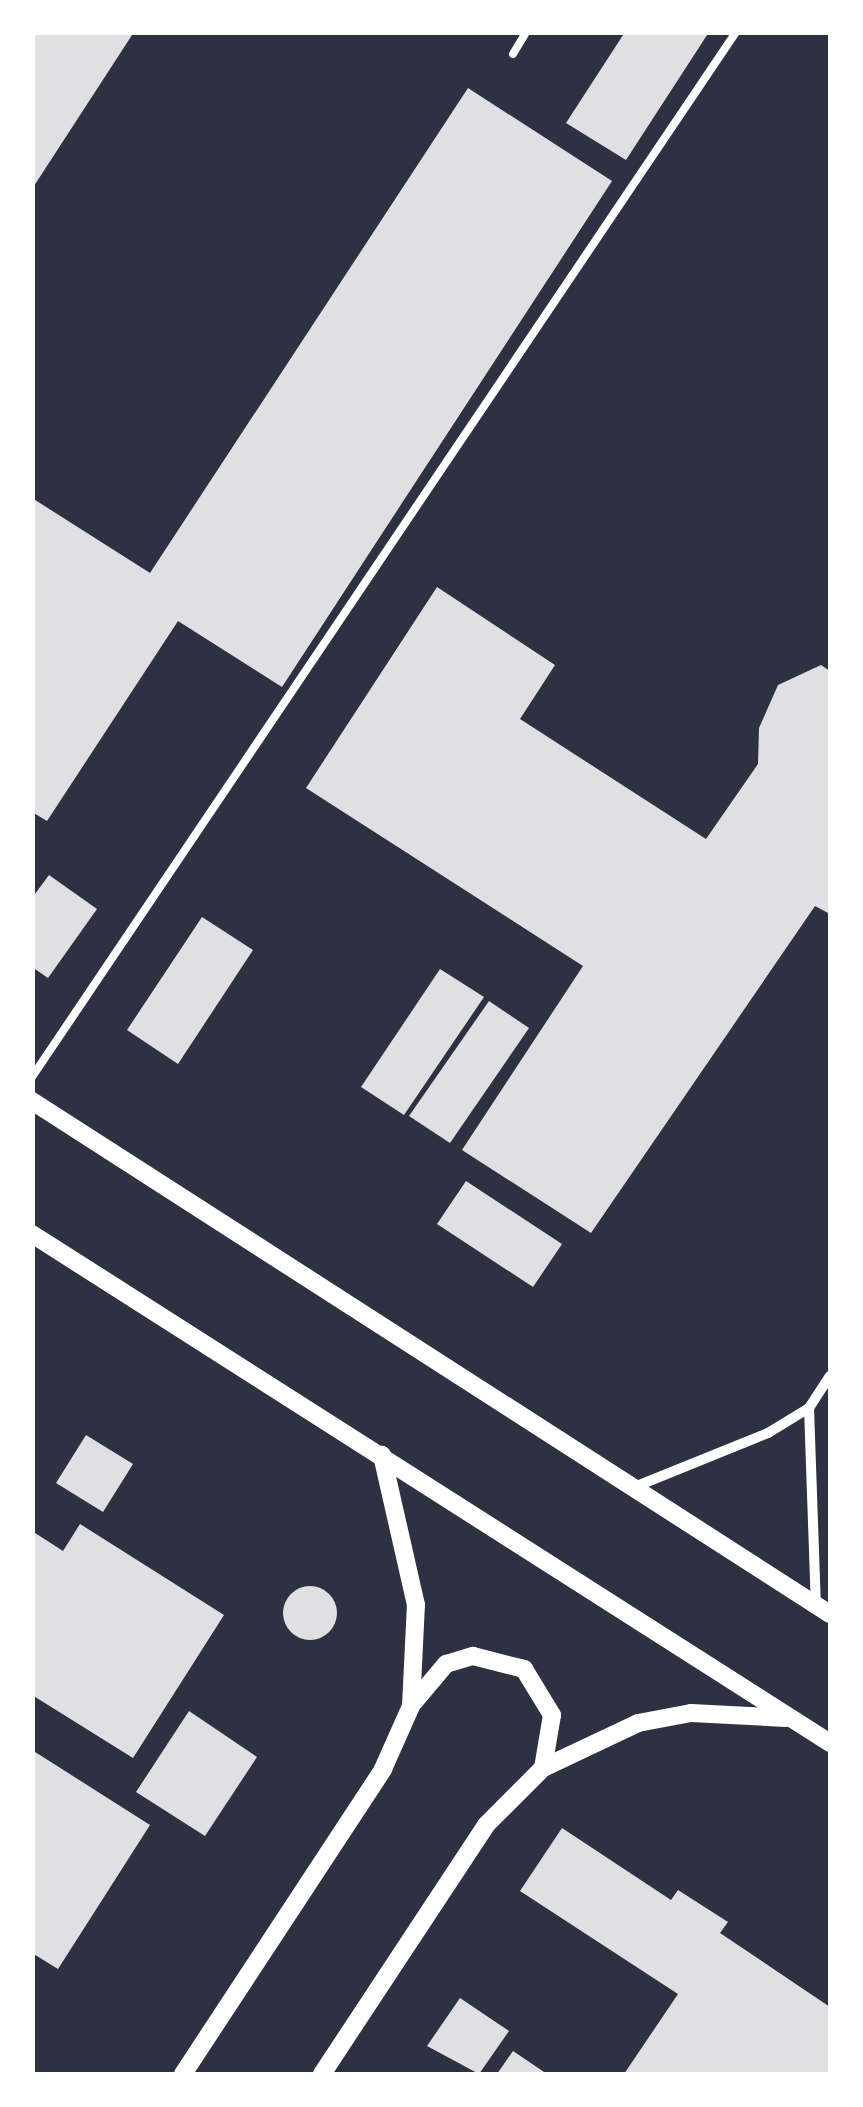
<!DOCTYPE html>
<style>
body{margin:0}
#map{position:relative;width:863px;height:2107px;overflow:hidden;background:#2d3142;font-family:"PT Sans",sans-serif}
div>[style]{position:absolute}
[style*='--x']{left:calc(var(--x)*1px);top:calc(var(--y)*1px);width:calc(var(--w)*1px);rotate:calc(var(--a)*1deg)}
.building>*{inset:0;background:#e0e0e3}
.round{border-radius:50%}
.service>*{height:8px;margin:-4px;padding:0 4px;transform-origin:4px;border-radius:4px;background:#fff}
.minor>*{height:10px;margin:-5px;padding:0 5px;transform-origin:5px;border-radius:5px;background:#fff}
.tertiary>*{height:18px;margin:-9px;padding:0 9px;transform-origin:9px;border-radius:9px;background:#fff}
span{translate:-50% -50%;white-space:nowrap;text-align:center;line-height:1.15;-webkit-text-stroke:10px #fff;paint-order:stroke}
.frame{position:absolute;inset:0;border:35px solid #fff;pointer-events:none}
</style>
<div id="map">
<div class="building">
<i style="clip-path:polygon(32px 32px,134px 32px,32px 189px)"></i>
<i style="clip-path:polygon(625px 32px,709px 32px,626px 160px,566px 123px)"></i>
<i style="clip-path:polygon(468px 88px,612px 181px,282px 687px,178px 621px,47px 821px,32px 812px,32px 498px,150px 573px)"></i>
<i style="clip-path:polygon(437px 587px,555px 665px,520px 719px,706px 839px,758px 764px,759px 728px,778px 685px,821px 665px,830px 671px,830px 914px,815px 906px,591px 1233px,462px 1150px,583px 966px,306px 788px)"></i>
<i style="clip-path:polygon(49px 875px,97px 909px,48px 978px,32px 967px,32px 898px)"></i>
<i style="clip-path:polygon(202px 917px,253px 950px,178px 1064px,127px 1030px)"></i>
<i style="clip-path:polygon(440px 969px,484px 997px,404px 1115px,361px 1087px)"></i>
<i style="clip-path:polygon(489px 1001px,529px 1028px,450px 1143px,409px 1116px)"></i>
<i style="clip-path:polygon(466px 1181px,562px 1244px,533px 1287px,437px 1224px)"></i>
<i style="clip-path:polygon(86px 1435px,133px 1464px,103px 1512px,56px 1483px)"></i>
<i style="clip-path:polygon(80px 1524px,224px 1615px,133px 1758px,32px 1695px,32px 1531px,63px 1551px)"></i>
<i class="round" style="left:283px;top:1586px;width:54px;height:54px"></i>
<i style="clip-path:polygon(189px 1711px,257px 1757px,205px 1836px,136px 1792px)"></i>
<i style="clip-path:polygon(32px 1750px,150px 1825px,58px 1969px,32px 1953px)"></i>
<i style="clip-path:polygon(562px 1828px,671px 1900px,678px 1890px,728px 1922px,720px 1933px,830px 2007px,830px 2074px,624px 2074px,678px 1994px,520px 1891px)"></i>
<i style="clip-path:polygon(460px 1998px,509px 2031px,479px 2074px,427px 2046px)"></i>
<i style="clip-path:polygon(513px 2051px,547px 2074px,497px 2074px)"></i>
</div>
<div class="service">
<i style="--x:513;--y:54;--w:26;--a:-59"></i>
<i style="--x:32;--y:1077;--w:1260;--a:-56.03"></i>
</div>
<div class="minor">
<i style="--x:809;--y:1408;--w:196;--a:88"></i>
<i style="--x:632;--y:1488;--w:147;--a:-22"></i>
<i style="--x:768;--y:1433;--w:48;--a:-31.4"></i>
<i style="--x:809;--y:1408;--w:38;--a:-57"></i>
</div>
<div class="tertiary">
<i style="--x:32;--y:1101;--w:949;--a:32.74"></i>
<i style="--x:32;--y:1234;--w:947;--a:32.53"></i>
<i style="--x:414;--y:1702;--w:50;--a:-49.9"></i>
<i style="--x:446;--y:1664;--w:28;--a:-17"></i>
<i style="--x:473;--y:1656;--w:53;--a:14.3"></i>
<i style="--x:524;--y:1669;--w:54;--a:58.7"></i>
<i style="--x:552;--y:1715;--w:54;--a:99.6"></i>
<i style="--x:183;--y:2074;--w:365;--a:-56.7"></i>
<i style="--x:383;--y:1769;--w:69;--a:-66"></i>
<i style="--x:411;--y:1706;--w:101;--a:-87.2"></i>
<i style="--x:416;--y:1605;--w:154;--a:-102.8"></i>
<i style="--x:322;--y:2074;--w:298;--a:-56.6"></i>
<i style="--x:486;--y:1825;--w:81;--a:-45"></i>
<i style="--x:543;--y:1768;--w:105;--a:-25.3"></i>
<i style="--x:638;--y:1723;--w:54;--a:-10.7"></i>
<i style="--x:691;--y:1713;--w:95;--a:3"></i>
</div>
<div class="frame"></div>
</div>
